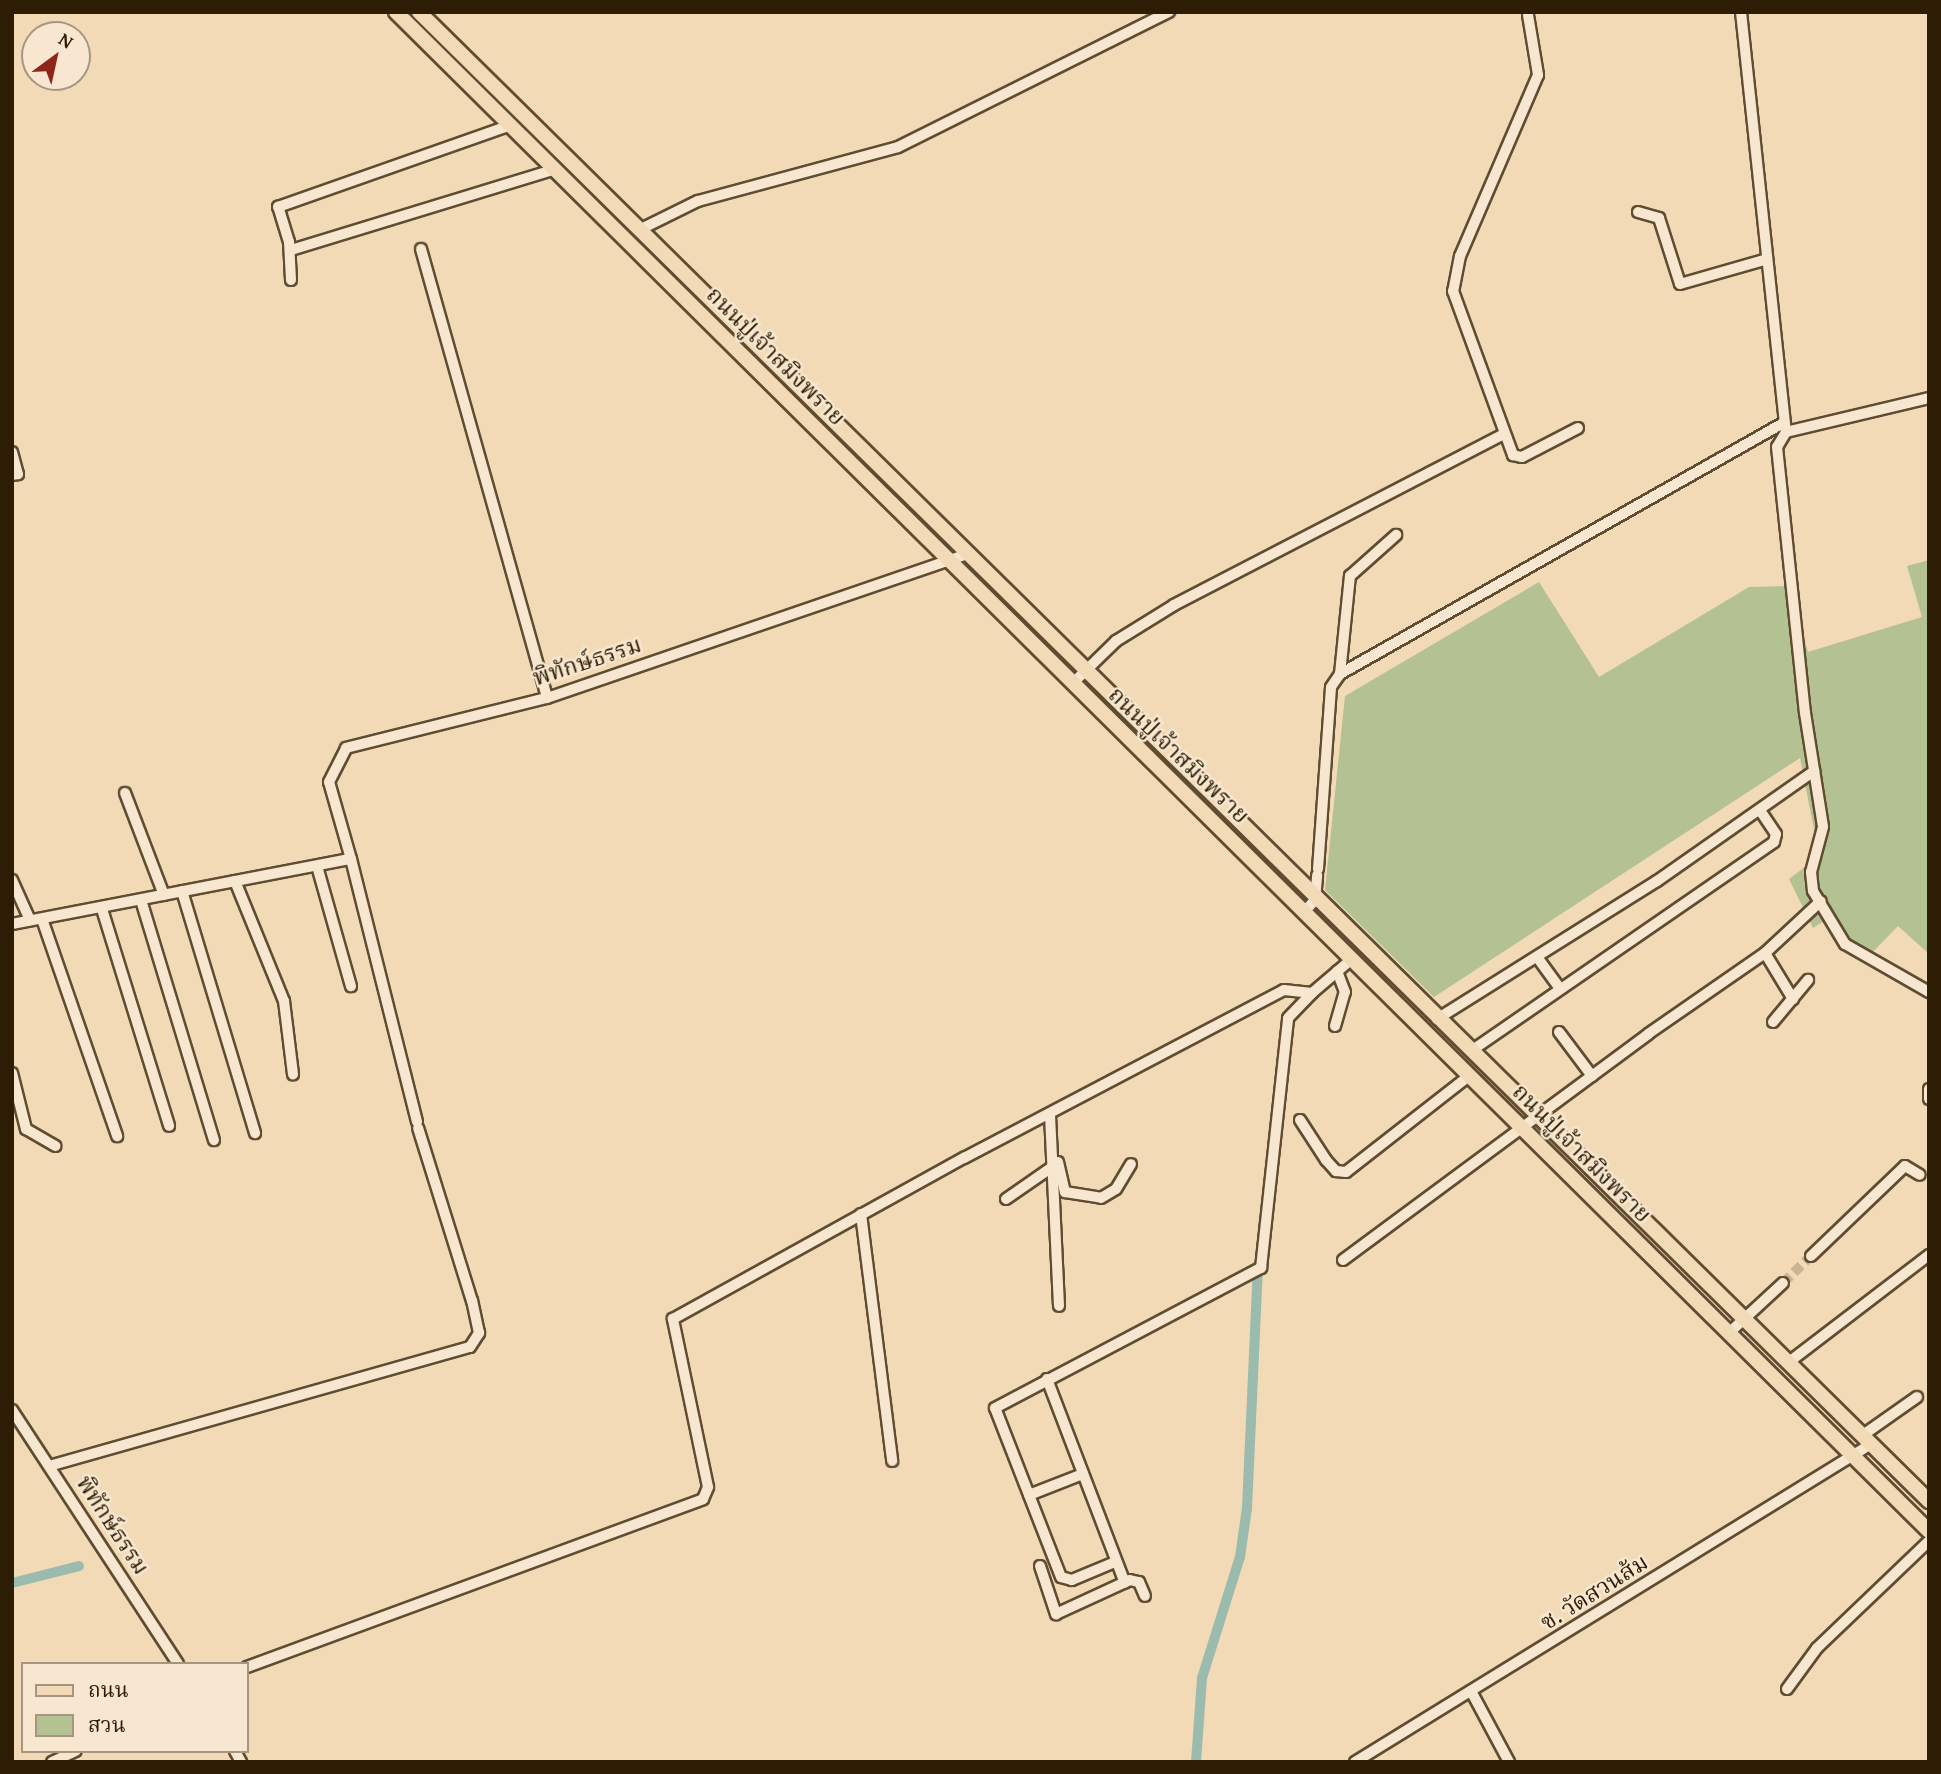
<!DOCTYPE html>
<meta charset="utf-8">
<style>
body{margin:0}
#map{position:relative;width:1941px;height:1774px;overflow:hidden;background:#f2dab6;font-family:"Gentium Book Plus","Noto Serif Thai",serif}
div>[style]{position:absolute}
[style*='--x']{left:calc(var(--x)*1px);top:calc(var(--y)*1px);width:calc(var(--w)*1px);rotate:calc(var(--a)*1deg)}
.green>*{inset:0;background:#b4c192}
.stream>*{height:2.5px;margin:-1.25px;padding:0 1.25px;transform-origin:1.25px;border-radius:1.25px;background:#9bbbae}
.canal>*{height:10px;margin:-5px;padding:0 5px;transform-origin:5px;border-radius:5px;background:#9bbbae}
.minor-tunnel>*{height:10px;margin-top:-5px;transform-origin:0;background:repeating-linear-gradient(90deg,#cbb493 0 10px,transparent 0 15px)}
.roads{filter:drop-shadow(2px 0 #5f4c31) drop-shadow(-2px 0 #5f4c31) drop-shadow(0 2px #5f4c31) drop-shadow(0 -2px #5f4c31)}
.minor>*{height:10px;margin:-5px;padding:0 5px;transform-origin:5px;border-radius:5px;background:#f7e7d0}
.major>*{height:14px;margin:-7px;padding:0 7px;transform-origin:7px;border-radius:7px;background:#f2dab6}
span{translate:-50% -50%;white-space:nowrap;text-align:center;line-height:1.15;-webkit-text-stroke:5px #f7e7d0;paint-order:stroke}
.street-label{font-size:23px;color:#2e1d05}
.frame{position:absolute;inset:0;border:14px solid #2e1d05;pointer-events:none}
.legend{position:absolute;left:21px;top:1662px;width:228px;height:91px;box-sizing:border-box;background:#f7e7d0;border:2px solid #a7967f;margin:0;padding:9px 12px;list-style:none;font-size:21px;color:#2e1d05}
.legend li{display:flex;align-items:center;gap:14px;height:35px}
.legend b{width:35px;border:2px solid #a7967f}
.north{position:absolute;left:21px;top:21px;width:70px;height:70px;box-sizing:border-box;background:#f7e7d0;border:2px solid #a7967f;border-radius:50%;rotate:33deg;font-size:19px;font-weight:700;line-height:28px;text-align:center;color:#2e1d05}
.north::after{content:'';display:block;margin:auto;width:24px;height:32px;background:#8f2418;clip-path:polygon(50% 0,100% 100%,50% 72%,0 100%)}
</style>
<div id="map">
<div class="green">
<i style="clip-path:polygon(1929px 560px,1929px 954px,1898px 926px,1866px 959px,1834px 915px,1813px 928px,1789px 879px,1810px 863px,1816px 840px,1800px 758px,1434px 997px,1325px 890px,1345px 696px,1539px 582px,1599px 677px,1749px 587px,1789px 586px,1808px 652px,1922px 617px,1907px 566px)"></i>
</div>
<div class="stream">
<i style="--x:1787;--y:496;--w:81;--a:83.7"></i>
<i style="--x:1841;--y:945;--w:19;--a:35"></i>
<i style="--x:1917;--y:991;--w:14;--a:34"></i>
</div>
<div class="canal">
<i style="--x:12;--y:1583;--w:69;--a:-14.2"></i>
<i style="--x:1196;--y:1762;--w:84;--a:-85.9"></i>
<i style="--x:1202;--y:1678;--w:127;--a:-72.6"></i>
<i style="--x:1240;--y:1557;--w:49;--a:-81.9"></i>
<i style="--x:1247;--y:1508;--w:239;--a:-87.4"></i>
</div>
<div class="minor-tunnel">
<i style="--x:1783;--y:1283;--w:39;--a:-44"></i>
</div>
<div class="roads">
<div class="minor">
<i style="--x:1741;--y:12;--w:422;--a:83.9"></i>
<i style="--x:1786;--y:432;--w:147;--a:-13.4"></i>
<i style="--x:1528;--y:15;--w:61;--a:80.5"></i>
<i style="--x:1538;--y:75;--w:197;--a:113.3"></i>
<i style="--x:1460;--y:256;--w:36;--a:101"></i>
<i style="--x:1453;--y:291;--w:175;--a:69.9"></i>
<i style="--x:1513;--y:455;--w:9;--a:13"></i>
<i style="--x:1522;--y:457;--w:63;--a:-27.4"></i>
<i style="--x:1638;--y:212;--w:22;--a:16"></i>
<i style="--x:1659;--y:218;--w:69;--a:72.3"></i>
<i style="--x:1680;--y:284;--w:87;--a:-15.9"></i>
<i style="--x:639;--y:230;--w:66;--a:-26.2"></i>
<i style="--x:698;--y:201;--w:207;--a:-15.1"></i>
<i style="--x:898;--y:147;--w:303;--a:-26.5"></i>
<i style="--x:421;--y:249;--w:466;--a:74.3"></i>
<i style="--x:291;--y:250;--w:277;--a:-17"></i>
<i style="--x:291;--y:280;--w:38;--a:-93"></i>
<i style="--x:289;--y:242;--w:37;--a:-107"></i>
<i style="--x:278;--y:207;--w:247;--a:-19.4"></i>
<i style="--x:1786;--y:432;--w:17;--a:121"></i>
<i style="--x:1777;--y:447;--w:267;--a:84"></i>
<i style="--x:1805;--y:713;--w:115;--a:81"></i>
<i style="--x:1823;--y:827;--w:47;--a:104.9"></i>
<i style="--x:1811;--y:872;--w:19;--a:84"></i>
<i style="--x:1813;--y:891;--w:62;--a:58.9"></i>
<i style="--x:1845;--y:944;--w:97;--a:29.7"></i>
<i style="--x:12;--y:452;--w:23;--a:75"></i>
<i style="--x:18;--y:474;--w:6;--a:171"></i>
<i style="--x:1340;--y:674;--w:99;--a:-84.2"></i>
<i style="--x:1350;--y:576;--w:62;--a:-41.7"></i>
<i style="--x:1073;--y:683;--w:60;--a:-44.3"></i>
<i style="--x:1116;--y:641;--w:68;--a:-31.8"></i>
<i style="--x:1174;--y:605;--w:369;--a:-27.4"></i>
<i style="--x:125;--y:793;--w:109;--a:69.1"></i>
<i style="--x:351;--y:859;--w:271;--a:75.9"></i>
<i style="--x:317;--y:866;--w:125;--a:74.2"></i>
<i style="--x:1318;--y:869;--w:182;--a:-85.9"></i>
<i style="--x:1331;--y:687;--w:16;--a:-55"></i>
<i style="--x:1340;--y:674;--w:511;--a:-29.52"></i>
<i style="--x:12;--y:880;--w:44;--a:65.8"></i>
<i style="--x:235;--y:881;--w:130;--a:67.8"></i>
<i style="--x:284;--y:1001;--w:74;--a:83"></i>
<i style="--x:182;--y:891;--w:253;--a:73.2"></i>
<i style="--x:141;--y:900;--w:251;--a:73.1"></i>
<i style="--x:102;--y:909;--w:227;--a:72.8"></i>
<i style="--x:1305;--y:911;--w:15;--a:-48"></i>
<i style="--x:1315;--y:900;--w:25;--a:-85"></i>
<i style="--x:42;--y:919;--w:230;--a:70.9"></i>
<i style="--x:12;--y:924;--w:345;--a:-10.9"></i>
<i style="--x:351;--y:859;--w:80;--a:-105.9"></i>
<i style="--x:329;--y:782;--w:38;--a:-63"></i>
<i style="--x:346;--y:748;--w:207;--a:-14"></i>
<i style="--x:547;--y:698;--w:444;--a:-18.9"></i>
<i style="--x:1765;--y:953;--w:76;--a:-42.9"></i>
<i style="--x:1537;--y:957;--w:39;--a:54"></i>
<i style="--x:1437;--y:1019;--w:260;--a:-32.1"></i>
<i style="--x:1657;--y:881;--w:192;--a:-35"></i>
<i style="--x:1773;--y:1022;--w:55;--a:-50.2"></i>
<i style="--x:1335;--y:1026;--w:35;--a:-74"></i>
<i style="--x:1345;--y:992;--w:22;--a:-111"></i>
<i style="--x:1559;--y:1032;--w:55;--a:53.1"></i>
<i style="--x:1471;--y:1051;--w:368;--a:-34.6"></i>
<i style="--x:1774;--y:842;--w:8;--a:-76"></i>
<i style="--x:1776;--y:834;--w:29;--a:-124"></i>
<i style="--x:12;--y:1073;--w:58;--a:76"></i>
<i style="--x:26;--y:1129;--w:34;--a:30"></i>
<i style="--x:1929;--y:1089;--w:10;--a:90"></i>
<i style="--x:1050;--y:1115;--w:191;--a:87.3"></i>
<i style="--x:1300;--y:1120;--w:48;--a:57"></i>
<i style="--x:1326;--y:1160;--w:15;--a:48"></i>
<i style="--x:1336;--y:1171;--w:10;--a:6"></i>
<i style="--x:1346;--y:1172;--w:157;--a:-38"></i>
<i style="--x:1058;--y:1162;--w:31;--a:77"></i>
<i style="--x:1065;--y:1192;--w:36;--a:9"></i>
<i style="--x:1101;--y:1198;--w:17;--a:-31"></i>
<i style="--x:1116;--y:1189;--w:29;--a:-59"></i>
<i style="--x:1006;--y:1199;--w:56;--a:-34.8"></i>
<i style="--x:861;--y:1214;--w:249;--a:82.8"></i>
<i style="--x:1811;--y:1256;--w:130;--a:-43.8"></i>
<i style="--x:1905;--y:1166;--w:17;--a:31"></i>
<i style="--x:1343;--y:1260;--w:380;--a:-36.5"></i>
<i style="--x:1648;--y:1034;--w:142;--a:-34.7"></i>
<i style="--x:1765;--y:953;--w:54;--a:58.7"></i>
<i style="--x:1730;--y:1332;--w:72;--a:-42.8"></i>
<i style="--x:1789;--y:1362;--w:176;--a:-37.4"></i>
<i style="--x:1047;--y:1379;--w:218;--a:69.1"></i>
<i style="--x:12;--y:1410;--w:303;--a:56.8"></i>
<i style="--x:1863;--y:1435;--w:66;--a:-35.1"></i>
<i style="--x:49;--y:1466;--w:437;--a:-15.8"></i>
<i style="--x:470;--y:1347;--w:17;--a:-57"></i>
<i style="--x:479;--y:1333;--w:33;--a:-102"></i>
<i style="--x:472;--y:1301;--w:181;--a:-107.3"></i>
<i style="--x:1029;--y:1495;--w:58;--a:-21.3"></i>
<i style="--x:1115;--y:1562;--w:47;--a:157.3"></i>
<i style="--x:1072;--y:1580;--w:11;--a:-165"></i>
<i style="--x:1061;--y:1577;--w:181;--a:-111.3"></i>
<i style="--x:995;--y:1408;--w:301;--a:-27.8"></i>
<i style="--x:1261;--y:1268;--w:251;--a:-83.8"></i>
<i style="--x:1288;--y:1018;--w:35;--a:-46"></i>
<i style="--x:1040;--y:1566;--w:51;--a:71.6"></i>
<i style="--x:1056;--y:1614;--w:81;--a:-24.7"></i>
<i style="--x:1130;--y:1580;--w:9;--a:13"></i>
<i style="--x:1139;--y:1582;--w:15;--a:67"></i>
<i style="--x:247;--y:1667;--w:486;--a:-20.2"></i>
<i style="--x:703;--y:1499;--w:13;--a:-67"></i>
<i style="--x:708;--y:1487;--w:172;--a:-101.8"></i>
<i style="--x:673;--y:1319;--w:333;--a:-29"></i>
<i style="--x:964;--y:1158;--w:361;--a:-27.7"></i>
<i style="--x:1284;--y:990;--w:28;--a:6"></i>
<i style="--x:1312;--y:993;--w:54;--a:-40.5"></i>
<i style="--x:1787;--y:1689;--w:51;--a:-53.8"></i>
<i style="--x:1817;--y:1648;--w:155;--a:-43.7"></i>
<i style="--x:1471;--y:1691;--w:81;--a:61.8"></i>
<i style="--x:235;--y:1751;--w:13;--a:61"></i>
<i style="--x:52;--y:1762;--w:26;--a:-25"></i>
<i style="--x:1355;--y:1762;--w:606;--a:-31.64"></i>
</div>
<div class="major">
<i style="--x:396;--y:12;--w:2158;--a:44.74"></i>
<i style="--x:419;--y:12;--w:2121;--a:44.6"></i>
</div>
</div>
<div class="street-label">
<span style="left:776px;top:356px;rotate:45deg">ถนนปู่เจ้าสมิงพราย</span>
<span style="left:587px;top:661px;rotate:-18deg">พิทักษ์ธรรม</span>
<span style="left:1179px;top:755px;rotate:44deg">ถนนปู่เจ้าสมิงพราย</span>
<span style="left:1582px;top:1153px;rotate:45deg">ถนนปู่เจ้าสมิงพราย</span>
<span style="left:113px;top:1525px;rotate:57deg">พิทักษ์ธรรม</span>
<span style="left:1594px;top:1592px;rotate:-32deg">ซ. วัดสวนส้ม</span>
</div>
<div class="frame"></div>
<ul class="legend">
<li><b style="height:9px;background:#f2dab6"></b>ถนน</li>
<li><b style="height:19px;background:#b4c192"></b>สวน</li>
</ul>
<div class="north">N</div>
</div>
